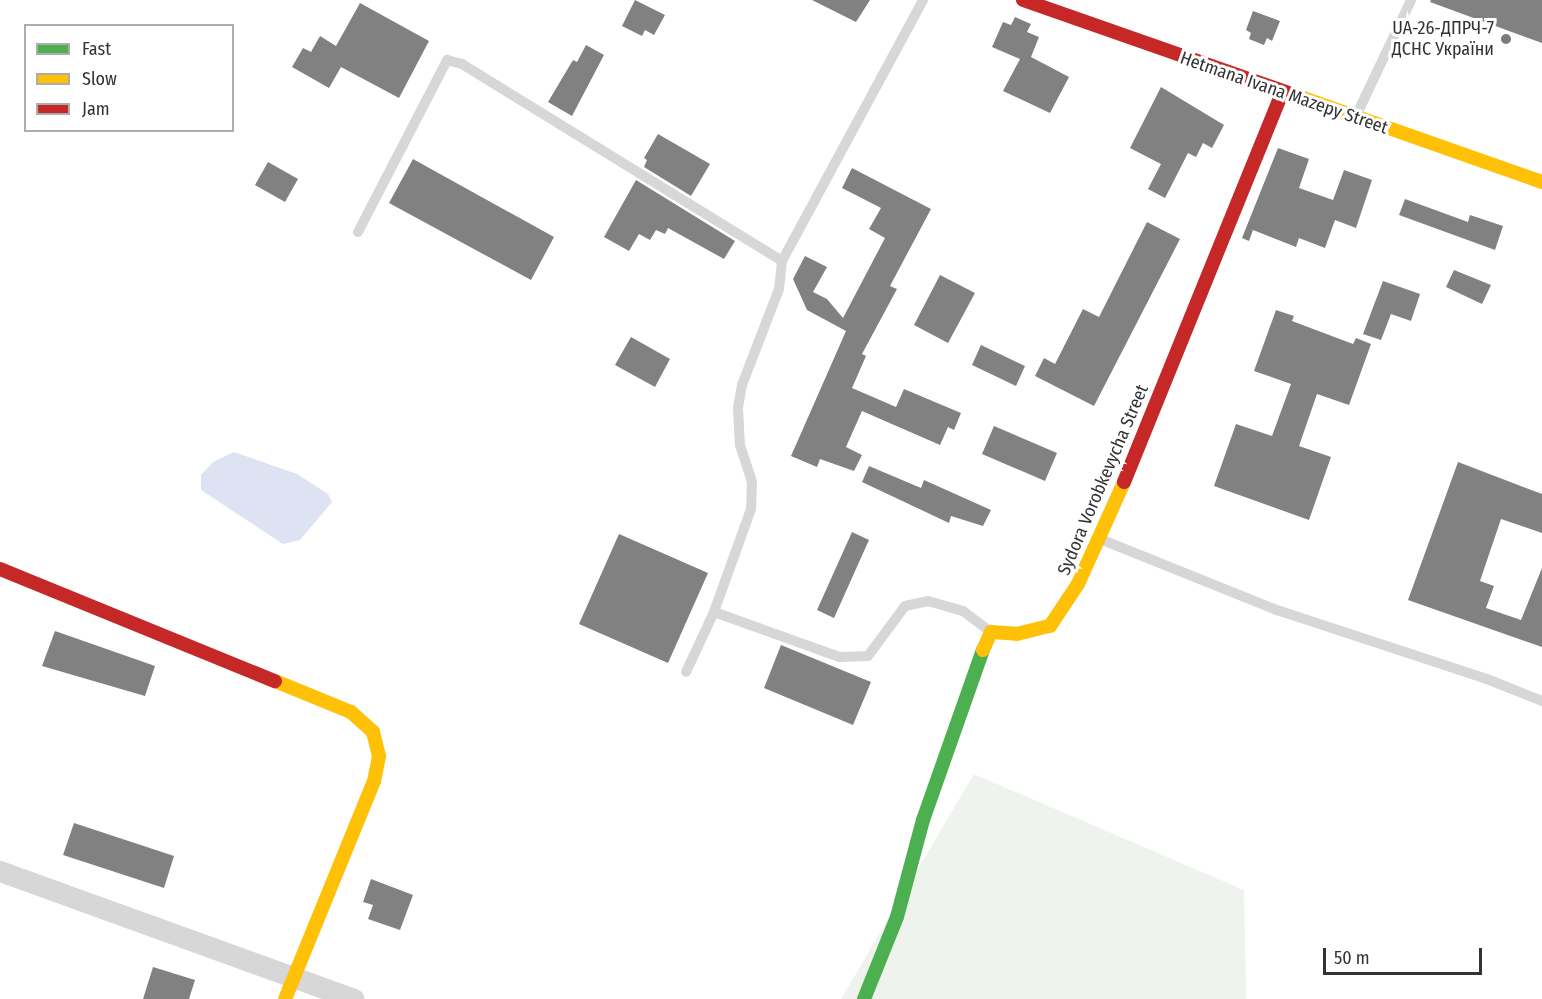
<!DOCTYPE html>
<meta charset="utf-8">
<style>
body{margin:0}
#map{position:relative;width:1542px;height:999px;overflow:hidden;background:#fff;font-family:"Fira Sans Condensed",sans-serif}
div>[style]{position:absolute}
[style*='--x']{left:calc(var(--x)*1px);top:calc(var(--y)*1px);width:calc(var(--w)*1px);rotate:calc(var(--a)*1deg)}
.green>*{inset:0;background:#eef4ed}
.water>*{inset:0;background:#dde3f2}
.building>*{inset:0;background:#818181}
.lane>*{height:10px;margin:-5px;padding:0 5px;transform-origin:5px;border-radius:5px;background:#d7d7d7}
.street>*{height:21px;margin:-10.5px;padding:0 10.5px;transform-origin:10.5px;border-radius:10.5px;background:#d7d7d7}
.fast>*{height:14px;margin:-7px;padding:0 7px;transform-origin:7px;border-radius:7px;background:#4caf50}
.slow>*{height:14px;margin:-7px;padding:0 7px;transform-origin:7px;border-radius:7px;background:#ffc107}
.jam>*{height:14px;margin:-7px;padding:0 7px;transform-origin:7px;border-radius:7px;background:#c62828}
.dots>*{width:16px;height:16px;translate:-50% -50%;box-sizing:border-box;border:3px solid #fff;border-radius:50%}
span{translate:-50% -50%;white-space:nowrap;text-align:center;line-height:1.15;-webkit-text-stroke:6px #fff;paint-order:stroke}
.poi-label{font-size:18px;color:#333}
.right{translate:-100% -50%;text-align:right}
.street-label{font-size:18px;color:#333}
.legend{position:absolute;left:24px;top:24px;width:210px;height:108px;box-sizing:border-box;background:#fff;border:2px solid #adadad;margin:0;padding:8px 10px;list-style:none;font-size:18px;color:#333}
.legend li{display:flex;align-items:center;gap:12px;height:30px}
.legend b{width:30px;border:2px solid #adadad}
.scale{position:absolute;left:1323px;top:948px;width:159px;height:27px;box-sizing:border-box;border:3px solid #333;border-top:0;padding-left:8px;font-size:18px;line-height:21px;white-space:nowrap;color:#333;-webkit-text-stroke:4px #fff;paint-order:stroke}
</style>
<div id="map">
<div class="green">
<i style="clip-path:polygon(974px 774px,1244px 890px,1246px 999px,841px 999px)"></i>
</div>
<div class="water">
<i style="clip-path:polygon(234px 452px,297px 474px,328px 494px,332px 502px,300px 540px,283px 544px,201px 490px,201px 475px,213px 462px)"></i>
</div>
<div class="building">
<i style="clip-path:polygon(635px 0,665px 15px,654px 35px,645px 30px,642px 36px,622px 26px)"></i>
<i style="clip-path:polygon(812px 0,870px 0,856px 22px)"></i>
<i style="clip-path:polygon(1431px 0,1542px 0,1542px 43px,1430px 2px)"></i>
<i style="clip-path:polygon(360px 3px,429px 41px,399px 98px,341px 67px,329px 88px,292px 67px,303px 48px,311px 52px,320px 36px,336px 46px)"></i>
<i style="clip-path:polygon(1253px 11px,1280px 21px,1272px 41px,1267px 38px,1264px 45px,1249px 39px,1251px 33px,1246px 30px)"></i>
<i style="clip-path:polygon(1015px 17px,1031px 24px,1027px 32px,1039px 37px,1031px 57px,1069px 77px,1050px 113px,1003px 91px,1020px 59px,992px 47px,1003px 22px,1011px 25px)"></i>
<i style="clip-path:polygon(586px 45px,604px 55px,572px 116px,548px 102px,573px 60px,577px 62px)"></i>
<i style="clip-path:polygon(1161px 87px,1224px 125px,1212px 148px,1203px 143px,1196px 157px,1188px 153px,1165px 198px,1148px 189px,1161px 164px,1130px 148px)"></i>
<i style="clip-path:polygon(658px 134px,710px 164px,691px 196px,644px 167px,647px 160px,644px 158px)"></i>
<i style="clip-path:polygon(1278px 148px,1309px 159px,1299px 188px,1333px 200px,1344px 170px,1372px 180px,1356px 228px,1335px 220px,1325px 248px,1299px 238px,1296px 247px,1253px 230px,1249px 241px,1242px 238px)"></i>
<i style="clip-path:polygon(413px 159px,554px 237px,531px 280px,389px 203px)"></i>
<i style="clip-path:polygon(268px 162px,298px 179px,285px 202px,255px 185px)"></i>
<i style="clip-path:polygon(852px 168px,931px 209px,890px 286px,897px 289px,862px 354px,866px 356px,852px 388px,896px 407px,904px 389px,961px 413px,954px 430px,948px 427px,940px 445px,862px 411px,846px 447px,862px 455px,854px 471px,820px 459px,817px 467px,791px 456px,846px 331px,807px 310px,793px 279px,805px 256px,827px 267px,813px 292px,827px 299px,843px 318px,885px 238px,869px 229px,881px 208px,842px 188px)"></i>
<i style="clip-path:polygon(636px 180px,735px 241px,724px 259px,668px 228px,665px 234px,656px 230px,650px 240px,639px 234px,629px 251px,604px 237px)"></i>
<i style="clip-path:polygon(1405px 199px,1468px 222px,1470px 215px,1503px 226px,1495px 250px,1399px 215px)"></i>
<i style="clip-path:polygon(1147px 222px,1180px 239px,1094px 406px,1035px 376px,1044px 358px,1055px 364px,1083px 309px,1099px 317px)"></i>
<i style="clip-path:polygon(1454px 270px,1491px 285px,1482px 304px,1446px 287px)"></i>
<i style="clip-path:polygon(940px 275px,975px 293px,948px 343px,914px 325px)"></i>
<i style="clip-path:polygon(1383px 281px,1420px 294px,1411px 321px,1391px 314px,1381px 340px,1363px 334px)"></i>
<i style="clip-path:polygon(1276px 310px,1294px 316px,1292px 321px,1353px 344px,1356px 338px,1371px 344px,1349px 405px,1317px 394px,1299px 446px,1331px 457px,1309px 520px,1214px 486px,1236px 424px,1272px 436px,1291px 384px,1254px 371px)"></i>
<i style="clip-path:polygon(631px 337px,670px 359px,655px 387px,615px 365px)"></i>
<i style="clip-path:polygon(981px 345px,1025px 366px,1016px 386px,972px 365px)"></i>
<i style="clip-path:polygon(994px 426px,1057px 453px,1045px 481px,982px 454px)"></i>
<i style="clip-path:polygon(1458px 462px,1542px 494px,1542px 533px,1501px 519px,1480px 581px,1494px 586px,1486px 608px,1521px 620px,1542px 568px,1542px 647px,1408px 600px)"></i>
<i style="clip-path:polygon(869px 466px,921px 488px,924px 480px,991px 510px,983px 526px,951px 516px,949px 523px,862px 482px)"></i>
<i style="clip-path:polygon(852px 532px,869px 540px,834px 618px,817px 610px)"></i>
<i style="clip-path:polygon(619px 534px,708px 573px,668px 663px,579px 624px)"></i>
<i style="clip-path:polygon(55px 631px,155px 666px,145px 696px,42px 666px)"></i>
<i style="clip-path:polygon(781px 645px,871px 682px,853px 725px,764px 688px)"></i>
<i style="clip-path:polygon(74px 823px,174px 856px,164px 888px,63px 855px)"></i>
<i style="clip-path:polygon(371px 879px,413px 895px,400px 930px,368px 919px,373px 905px,363px 902px)"></i>
<i style="clip-path:polygon(153px 967px,195px 980px,189px 999px,143px 999px)"></i>
</div>
<div class="lane">
<i style="--x:1356;--y:116;--w:128;--a:-64.6"></i>
<i style="--x:358;--y:232;--w:194;--a:-62.6"></i>
<i style="--x:447;--y:60;--w:16;--a:15"></i>
<i style="--x:462;--y:64;--w:376;--a:31.6"></i>
<i style="--x:782;--y:261;--w:28;--a:96"></i>
<i style="--x:779;--y:289;--w:103;--a:111.1"></i>
<i style="--x:742;--y:385;--w:23;--a:100"></i>
<i style="--x:738;--y:408;--w:37;--a:87"></i>
<i style="--x:740;--y:445;--w:39;--a:72"></i>
<i style="--x:752;--y:482;--w:27;--a:92"></i>
<i style="--x:751;--y:509;--w:109;--a:109.8"></i>
<i style="--x:714;--y:612;--w:66;--a:115"></i>
<i style="--x:782;--y:261;--w:297;--a:-61.6"></i>
<i style="--x:1100;--y:539;--w:191;--a:21.9"></i>
<i style="--x:1277;--y:610;--w:221;--a:18.2"></i>
<i style="--x:1487;--y:679;--w:59;--a:21.8"></i>
<i style="--x:714;--y:612;--w:134;--a:19.7"></i>
<i style="--x:840;--y:657;--w:28;--a:-2"></i>
<i style="--x:868;--y:656;--w:62;--a:-53.5"></i>
<i style="--x:905;--y:606;--w:24;--a:-12"></i>
<i style="--x:928;--y:601;--w:36;--a:16"></i>
<i style="--x:963;--y:611;--w:34;--a:37"></i>
</div>
<div class="street">
<i style="--x:0;--y:871;--w:376;--a:19.9"></i>
</div>
<div class="fast">
<i style="--x:864;--y:999;--w:88;--a:-68.1"></i>
<i style="--x:897;--y:917;--w:100;--a:-75"></i>
<i style="--x:923;--y:820;--w:180;--a:-70.6"></i>
</div>
<div class="slow">
<i style="--x:1295;--y:95;--w:262;--a:19.4"></i>
<i style="--x:983;--y:650;--w:20;--a:-66"></i>
<i style="--x:991;--y:632;--w:26;--a:4"></i>
<i style="--x:1017;--y:634;--w:34;--a:-14"></i>
<i style="--x:1050;--y:626;--w:50;--a:-56.3"></i>
<i style="--x:1078;--y:584;--w:112;--a:-65.7"></i>
<i style="--x:275;--y:681;--w:82;--a:22.2"></i>
<i style="--x:351;--y:712;--w:30;--a:42"></i>
<i style="--x:373;--y:732;--w:25;--a:76"></i>
<i style="--x:379;--y:756;--w:25;--a:101"></i>
<i style="--x:374;--y:781;--w:235;--a:112.2"></i>
</div>
<div class="jam">
<i style="--x:1023;--y:0;--w:288;--a:19.3"></i>
<i style="--x:1124;--y:482;--w:420;--a:-67.9"></i>
<i style="--x:0;--y:569;--w:297;--a:22.2"></i>
</div>
<div class="dots">
<i style="left:1506px;top:39px;background:#7a7a7a"></i>
</div>
<div class="poi-label">
<span class="right" style="left:1494px;top:39px">UA-26-ДПРЧ-7<br>ДСНС України</span>
</div>
<div class="street-label">
<span style="left:1284px;top:93px;rotate:19deg">Hetmana Ivana Mazepy Street</span>
<span style="left:1103px;top:480px;rotate:-67deg">Sydora Vorobkevycha Street</span>
</div>
<ul class="legend">
<li><b style="height:8px;background:#4caf50"></b>Fast</li>
<li><b style="height:8px;background:#ffc107"></b>Slow</li>
<li><b style="height:8px;background:#c62828"></b>Jam</li>
</ul>
<div class="scale">50 m</div>
</div>
